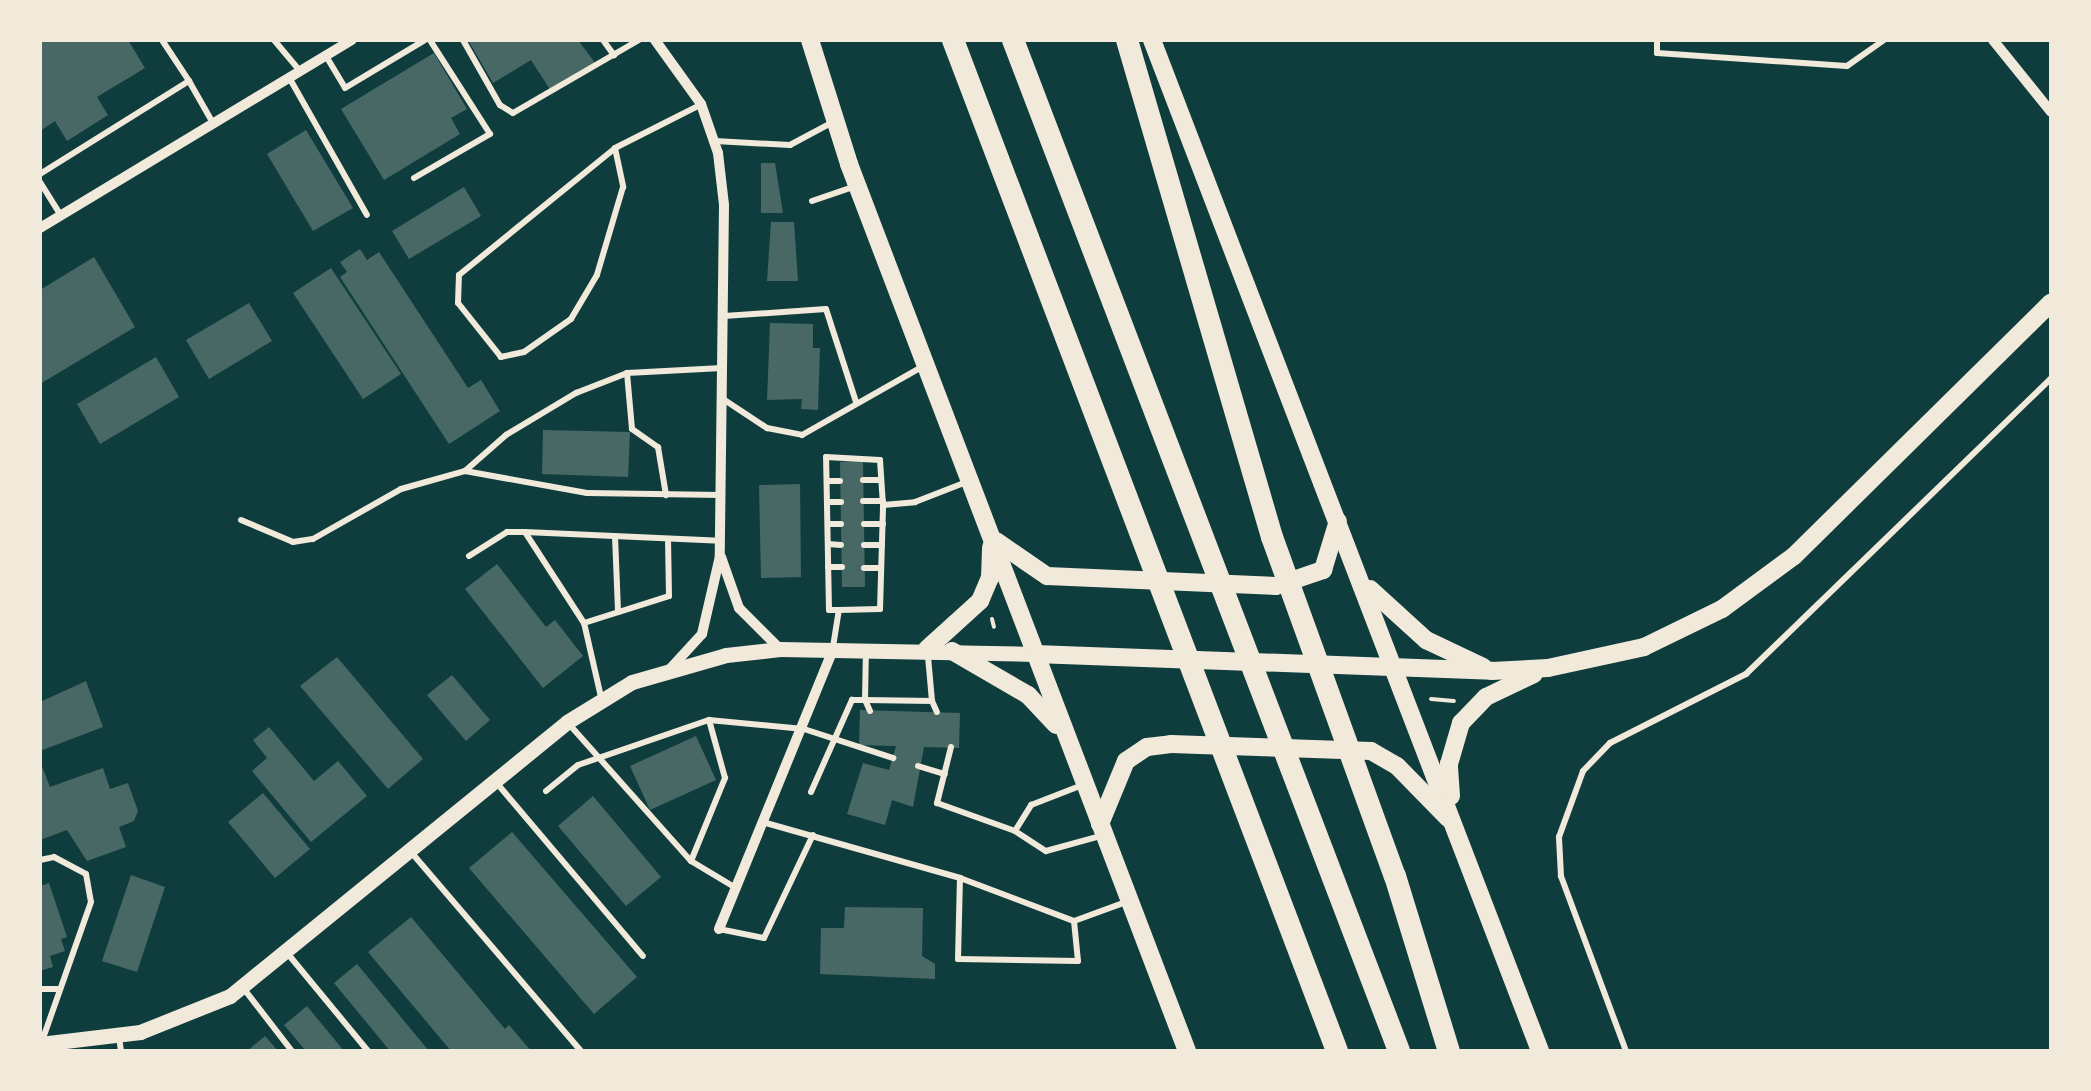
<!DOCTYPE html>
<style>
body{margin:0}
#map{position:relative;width:2091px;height:1091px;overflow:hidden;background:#0f3d3e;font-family:Inter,sans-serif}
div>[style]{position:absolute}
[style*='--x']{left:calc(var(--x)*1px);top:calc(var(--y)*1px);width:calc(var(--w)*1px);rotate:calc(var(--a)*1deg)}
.building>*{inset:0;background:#486865}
.path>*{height:4px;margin:-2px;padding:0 2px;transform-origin:2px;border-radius:2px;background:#f1e9da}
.service>*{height:6px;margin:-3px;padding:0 3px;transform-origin:3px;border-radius:3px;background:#f1e9da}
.minor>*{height:10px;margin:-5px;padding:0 5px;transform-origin:5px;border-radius:5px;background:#f1e9da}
.tertiary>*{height:15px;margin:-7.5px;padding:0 7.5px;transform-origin:7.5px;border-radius:7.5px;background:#f1e9da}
.secondary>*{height:18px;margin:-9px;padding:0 9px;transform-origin:9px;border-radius:9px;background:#f1e9da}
.motorway>*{height:22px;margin:-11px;padding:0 11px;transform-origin:11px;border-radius:11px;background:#f1e9da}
span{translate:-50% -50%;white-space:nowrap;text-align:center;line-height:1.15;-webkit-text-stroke:9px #f1e9da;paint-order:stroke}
.frame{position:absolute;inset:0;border:42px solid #f1e9da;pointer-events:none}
</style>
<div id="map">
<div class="building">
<i style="clip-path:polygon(40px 40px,128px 40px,145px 68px,97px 97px,108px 115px,67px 141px,55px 121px,40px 131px)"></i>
<i style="clip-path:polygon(468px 40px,578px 40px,596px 64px,551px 91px,531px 60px,493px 83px)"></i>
<i style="clip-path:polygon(434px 53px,467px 109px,451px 118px,460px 134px,384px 180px,341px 109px)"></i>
<i style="clip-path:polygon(306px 130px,353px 208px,313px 231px,267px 154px)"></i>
<i style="clip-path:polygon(761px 163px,775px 163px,783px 213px,761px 213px)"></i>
<i style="clip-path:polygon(464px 187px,481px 216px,409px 259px,392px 231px)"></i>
<i style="clip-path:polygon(771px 222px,794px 222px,798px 281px,767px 281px)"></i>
<i style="clip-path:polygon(360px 249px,367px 260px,379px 252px,468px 388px,481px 380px,500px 411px,449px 444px,340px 277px,347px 272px,340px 262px)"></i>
<i style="clip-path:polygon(94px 257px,135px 327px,40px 384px,40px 290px)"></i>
<i style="clip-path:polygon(331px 268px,401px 374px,363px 399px,293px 293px)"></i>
<i style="clip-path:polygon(249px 303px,272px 341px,209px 379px,186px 340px)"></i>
<i style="clip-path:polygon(770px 323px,813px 324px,813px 348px,820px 348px,818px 410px,801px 409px,802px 399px,767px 400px)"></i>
<i style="clip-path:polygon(156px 357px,179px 397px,100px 444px,77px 404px)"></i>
<i style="clip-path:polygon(543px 430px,630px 432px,628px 477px,542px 474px)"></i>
<i style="clip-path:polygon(863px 461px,865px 587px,842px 587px,840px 462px)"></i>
<i style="clip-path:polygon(800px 484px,801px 577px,761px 578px,759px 485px)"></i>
<i style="clip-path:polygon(497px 564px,546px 627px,555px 620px,583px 656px,543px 688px,465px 589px)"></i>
<i style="clip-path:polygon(337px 657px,423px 759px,388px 789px,300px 686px)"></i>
<i style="clip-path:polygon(452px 675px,490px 720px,466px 741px,427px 695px)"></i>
<i style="clip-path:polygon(86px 681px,103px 727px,40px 751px,40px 702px)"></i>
<i style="clip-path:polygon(860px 710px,960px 713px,959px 748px,924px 747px,913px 807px,892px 800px,885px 825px,847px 814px,863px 763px,889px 770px,896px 746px,859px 745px)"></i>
<i style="clip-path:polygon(269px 727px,314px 781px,338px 761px,367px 796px,311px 842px,252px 771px,267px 758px,253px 740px)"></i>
<i style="clip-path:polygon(696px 736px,716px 780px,650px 810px,630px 766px)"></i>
<i style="clip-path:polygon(40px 761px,50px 787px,103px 768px,110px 789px,128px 783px,138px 811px,134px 821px,119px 827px,126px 847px,87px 861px,67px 830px,40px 840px)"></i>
<i style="clip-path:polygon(263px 793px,310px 849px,275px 878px,228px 822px)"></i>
<i style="clip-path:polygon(593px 796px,661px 877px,626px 906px,558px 826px)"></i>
<i style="clip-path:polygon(512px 832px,637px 977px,594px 1014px,469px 868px)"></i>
<i style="clip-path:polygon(131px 875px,165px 887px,137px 972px,102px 961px)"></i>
<i style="clip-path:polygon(49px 883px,67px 937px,61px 939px,65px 951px,50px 956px,53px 967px,40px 971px,40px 886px)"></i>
<i style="clip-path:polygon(845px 907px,923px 908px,922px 956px,935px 964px,935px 979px,820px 974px,821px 928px,844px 928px)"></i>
<i style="clip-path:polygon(411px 917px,505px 1029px,509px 1025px,531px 1051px,451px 1051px,368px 952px)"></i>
<i style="clip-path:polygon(357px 964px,429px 1051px,390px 1051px,334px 983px)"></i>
<i style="clip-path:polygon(307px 1006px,344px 1051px,306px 1051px,284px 1025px)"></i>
<i style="clip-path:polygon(265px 1036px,278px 1051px,247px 1051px)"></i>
</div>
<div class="path">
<i style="--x:992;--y:619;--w:8;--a:76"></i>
<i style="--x:1431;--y:699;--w:23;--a:5"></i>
</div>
<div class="service">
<i style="--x:162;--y:40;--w:49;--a:56.6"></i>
<i style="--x:274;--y:40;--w:39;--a:50"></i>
<i style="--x:463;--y:40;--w:75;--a:60.4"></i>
<i style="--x:500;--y:105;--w:15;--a:32"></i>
<i style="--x:513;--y:113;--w:146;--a:-30.1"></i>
<i style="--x:603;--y:40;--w:19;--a:54"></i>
<i style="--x:1657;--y:40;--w:13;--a:90"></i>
<i style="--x:1657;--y:53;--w:190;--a:3.9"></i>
<i style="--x:1847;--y:66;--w:45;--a:-35.1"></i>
<i style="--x:326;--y:56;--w:37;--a:59"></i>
<i style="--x:345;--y:88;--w:93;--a:-31"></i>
<i style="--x:290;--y:79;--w:156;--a:60.5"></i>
<i style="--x:715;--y:141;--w:75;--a:3.1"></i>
<i style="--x:790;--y:145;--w:49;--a:-28.1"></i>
<i style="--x:615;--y:148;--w:40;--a:78"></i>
<i style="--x:623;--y:187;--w:92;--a:106.5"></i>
<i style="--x:597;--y:275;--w:51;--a:120.6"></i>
<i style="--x:571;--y:319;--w:57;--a:144.9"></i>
<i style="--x:524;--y:352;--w:24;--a:168"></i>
<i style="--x:501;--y:357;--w:69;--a:-128.5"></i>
<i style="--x:458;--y:303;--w:28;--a:-88"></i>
<i style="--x:459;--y:275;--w:201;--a:-39.1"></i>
<i style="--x:615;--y:148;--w:95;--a:-26.8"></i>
<i style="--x:40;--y:174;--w:176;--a:-32"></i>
<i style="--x:189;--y:81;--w:48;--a:60.3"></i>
<i style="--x:414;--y:178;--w:88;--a:-30.1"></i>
<i style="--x:490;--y:134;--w:112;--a:-122.6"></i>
<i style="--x:40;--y:182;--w:39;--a:58"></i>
<i style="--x:812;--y:201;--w:43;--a:-18.9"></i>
<i style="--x:724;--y:316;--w:102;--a:-3.9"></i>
<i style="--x:826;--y:309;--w:98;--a:72.1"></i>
<i style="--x:627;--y:373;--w:56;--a:84.9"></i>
<i style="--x:632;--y:429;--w:32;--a:35"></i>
<i style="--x:658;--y:447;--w:49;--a:80.5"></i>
<i style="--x:723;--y:399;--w:53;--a:33.4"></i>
<i style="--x:767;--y:428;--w:36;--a:11"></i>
<i style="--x:802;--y:435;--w:142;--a:-29.6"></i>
<i style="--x:465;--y:471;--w:55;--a:-41.3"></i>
<i style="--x:506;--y:435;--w:82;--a:-31"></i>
<i style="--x:576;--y:393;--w:55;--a:-21.4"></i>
<i style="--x:627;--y:373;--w:95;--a:-3"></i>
<i style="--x:863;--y:480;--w:18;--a:0"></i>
<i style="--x:827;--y:481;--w:13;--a:0"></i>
<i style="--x:863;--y:501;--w:20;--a:0"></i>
<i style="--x:827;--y:502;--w:14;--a:0"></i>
<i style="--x:241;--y:520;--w:56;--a:22.9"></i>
<i style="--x:293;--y:542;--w:20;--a:-9"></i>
<i style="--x:313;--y:539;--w:101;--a:-29.6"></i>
<i style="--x:401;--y:489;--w:66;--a:-15.7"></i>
<i style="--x:465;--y:471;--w:124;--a:10.2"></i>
<i style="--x:587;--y:493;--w:134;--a:0.9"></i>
<i style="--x:828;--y:524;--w:13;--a:0"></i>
<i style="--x:864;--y:524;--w:19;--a:0"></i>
<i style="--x:615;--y:536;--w:76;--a:87.7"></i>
<i style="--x:828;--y:544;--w:13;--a:4"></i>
<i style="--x:864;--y:545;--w:18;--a:0"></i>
<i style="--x:469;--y:556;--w:45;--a:-32.3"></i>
<i style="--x:507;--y:532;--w:18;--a:0"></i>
<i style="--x:828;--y:567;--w:14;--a:0"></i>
<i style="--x:864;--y:568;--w:17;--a:0"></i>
<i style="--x:839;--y:610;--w:41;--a:-1.4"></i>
<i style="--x:880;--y:609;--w:104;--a:-88.3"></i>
<i style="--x:584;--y:623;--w:89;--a:-17.6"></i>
<i style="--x:669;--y:596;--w:57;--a:-91"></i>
<i style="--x:833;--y:647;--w:37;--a:-81"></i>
<i style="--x:839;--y:610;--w:10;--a:180"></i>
<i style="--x:829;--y:610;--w:153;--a:-91.1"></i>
<i style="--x:826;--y:457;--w:54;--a:3.2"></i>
<i style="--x:880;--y:460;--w:45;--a:86.2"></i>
<i style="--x:883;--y:505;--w:32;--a:-5"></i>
<i style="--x:915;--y:502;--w:58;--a:-21.3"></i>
<i style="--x:601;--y:697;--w:76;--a:-102.9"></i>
<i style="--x:584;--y:623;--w:108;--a:-123"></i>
<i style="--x:525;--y:532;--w:195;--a:2.6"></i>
<i style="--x:932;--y:701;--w:12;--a:66"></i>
<i style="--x:870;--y:711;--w:12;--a:-114"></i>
<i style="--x:865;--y:700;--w:67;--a:0.9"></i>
<i style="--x:932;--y:701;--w:45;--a:-95.1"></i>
<i style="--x:568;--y:723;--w:185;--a:48.3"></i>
<i style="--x:691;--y:861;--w:52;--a:31"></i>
<i style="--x:951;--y:747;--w:58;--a:104"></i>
<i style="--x:937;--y:803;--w:83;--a:19.7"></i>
<i style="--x:1015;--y:831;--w:37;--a:33"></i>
<i style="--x:1046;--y:851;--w:57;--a:-15.3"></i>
<i style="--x:918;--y:766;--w:28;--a:17"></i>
<i style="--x:495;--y:781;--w:229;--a:49.8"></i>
<i style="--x:546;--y:791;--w:41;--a:-39.1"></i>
<i style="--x:578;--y:765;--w:139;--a:-19"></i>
<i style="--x:811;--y:792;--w:101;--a:-66"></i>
<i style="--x:852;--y:700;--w:13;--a:0"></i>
<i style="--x:865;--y:700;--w:51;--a:-88.9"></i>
<i style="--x:766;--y:823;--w:202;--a:15.8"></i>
<i style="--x:1015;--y:831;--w:31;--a:-58"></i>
<i style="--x:1031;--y:805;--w:58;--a:-21.3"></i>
<i style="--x:411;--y:852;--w:262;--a:49.5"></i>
<i style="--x:40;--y:860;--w:14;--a:-12"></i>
<i style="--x:54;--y:857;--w:36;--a:28"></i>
<i style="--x:86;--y:874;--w:28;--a:80"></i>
<i style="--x:91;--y:902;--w:151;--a:109.4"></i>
<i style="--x:691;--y:861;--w:90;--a:-67.7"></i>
<i style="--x:725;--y:778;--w:60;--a:-105.4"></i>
<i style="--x:709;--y:720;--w:95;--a:5.4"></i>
<i style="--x:804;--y:729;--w:94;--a:18"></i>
<i style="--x:1074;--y:921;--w:40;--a:84.3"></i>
<i style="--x:1078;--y:961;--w:120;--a:-179"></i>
<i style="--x:958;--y:959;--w:81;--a:-88.6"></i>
<i style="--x:960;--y:878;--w:122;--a:20.7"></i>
<i style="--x:1074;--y:921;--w:55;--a:-20.1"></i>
<i style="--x:719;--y:929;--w:46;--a:11.3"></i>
<i style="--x:764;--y:938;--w:114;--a:-64.6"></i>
<i style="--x:288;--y:954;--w:126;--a:50.5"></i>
<i style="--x:40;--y:989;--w:20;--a:0"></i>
<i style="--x:244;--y:989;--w:78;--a:52.3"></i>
<i style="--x:119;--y:1037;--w:14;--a:82"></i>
<i style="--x:1626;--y:1051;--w:187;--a:-110.4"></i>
<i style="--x:1561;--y:876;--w:39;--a:-93"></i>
<i style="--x:1559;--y:837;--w:70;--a:-70"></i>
<i style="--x:1583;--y:771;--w:39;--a:-46"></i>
<i style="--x:1610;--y:743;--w:153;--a:-26.9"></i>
<i style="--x:1746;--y:674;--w:425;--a:-44.1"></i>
</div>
<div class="minor">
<i style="--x:655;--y:40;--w:79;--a:54.3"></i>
<i style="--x:701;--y:104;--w:52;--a:70.9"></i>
<i style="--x:718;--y:153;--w:52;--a:83.4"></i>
<i style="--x:724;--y:205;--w:351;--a:90.7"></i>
<i style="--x:720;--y:556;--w:80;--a:103"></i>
<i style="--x:702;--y:634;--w:47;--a:132.4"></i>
<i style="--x:1993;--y:40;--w:92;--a:51.1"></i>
<i style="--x:40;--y:228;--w:364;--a:-31.1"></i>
<i style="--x:721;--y:557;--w:54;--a:70.6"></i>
<i style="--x:739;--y:608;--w:58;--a:45"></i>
<i style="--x:719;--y:929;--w:302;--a:-67.8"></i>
</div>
<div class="tertiary">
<i style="--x:40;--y:1044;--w:101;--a:-6.8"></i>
<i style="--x:140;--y:1032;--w:97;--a:-21.8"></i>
<i style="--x:230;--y:996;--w:434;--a:-39.1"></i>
<i style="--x:567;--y:722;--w:76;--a:-31.6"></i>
<i style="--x:632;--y:682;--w:98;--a:-16"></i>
<i style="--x:726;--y:655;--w:54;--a:-6.3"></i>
<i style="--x:780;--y:649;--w:255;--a:1.1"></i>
</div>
<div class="secondary">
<i style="--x:810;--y:40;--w:130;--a:72.5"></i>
<i style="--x:849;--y:164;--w:949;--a:69.14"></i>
<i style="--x:1152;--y:40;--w:1083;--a:69"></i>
<i style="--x:996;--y:541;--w:62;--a:34.5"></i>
<i style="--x:1047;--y:576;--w:229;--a:2.5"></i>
<i style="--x:1276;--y:586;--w:50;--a:-18.8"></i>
<i style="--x:1323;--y:570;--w:51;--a:-73"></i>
<i style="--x:1370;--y:589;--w:76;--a:42.3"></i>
<i style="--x:1426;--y:640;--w:63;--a:25.3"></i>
<i style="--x:927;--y:649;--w:72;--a:-42.2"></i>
<i style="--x:980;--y:601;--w:25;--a:-67"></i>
<i style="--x:990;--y:578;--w:31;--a:-88"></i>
<i style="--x:952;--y:651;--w:88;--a:30.1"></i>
<i style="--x:1028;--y:695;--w:41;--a:47"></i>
<i style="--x:1035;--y:654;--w:457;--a:2.1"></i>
<i style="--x:1492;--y:671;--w:56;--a:-3.1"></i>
<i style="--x:1548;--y:668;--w:98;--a:-12.3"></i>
<i style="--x:1644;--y:647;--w:87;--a:-26"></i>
<i style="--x:1722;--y:609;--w:89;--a:-36.4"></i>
<i style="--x:1794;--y:556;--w:361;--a:-44.6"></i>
<i style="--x:1451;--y:796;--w:32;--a:-94"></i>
<i style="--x:1449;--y:764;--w:43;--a:-73.7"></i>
<i style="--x:1461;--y:723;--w:36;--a:-46"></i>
<i style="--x:1486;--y:697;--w:53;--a:-25.6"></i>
<i style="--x:1100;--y:824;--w:68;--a:-67.6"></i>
<i style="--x:1126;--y:761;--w:25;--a:-34"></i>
<i style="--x:1147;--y:747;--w:24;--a:-7"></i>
<i style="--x:1171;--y:744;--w:200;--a:2"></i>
<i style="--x:1371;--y:751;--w:30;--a:30"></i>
<i style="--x:1397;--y:766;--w:73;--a:45.6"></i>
</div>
<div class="motorway">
<i style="--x:953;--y:40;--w:1081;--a:69.2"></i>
<i style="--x:1013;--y:40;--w:1082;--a:69.1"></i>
<i style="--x:1127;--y:40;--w:518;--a:73.74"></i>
<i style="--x:1272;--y:537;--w:361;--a:70.1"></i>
<i style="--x:1395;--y:876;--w:183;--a:72.9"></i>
</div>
<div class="frame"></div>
</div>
